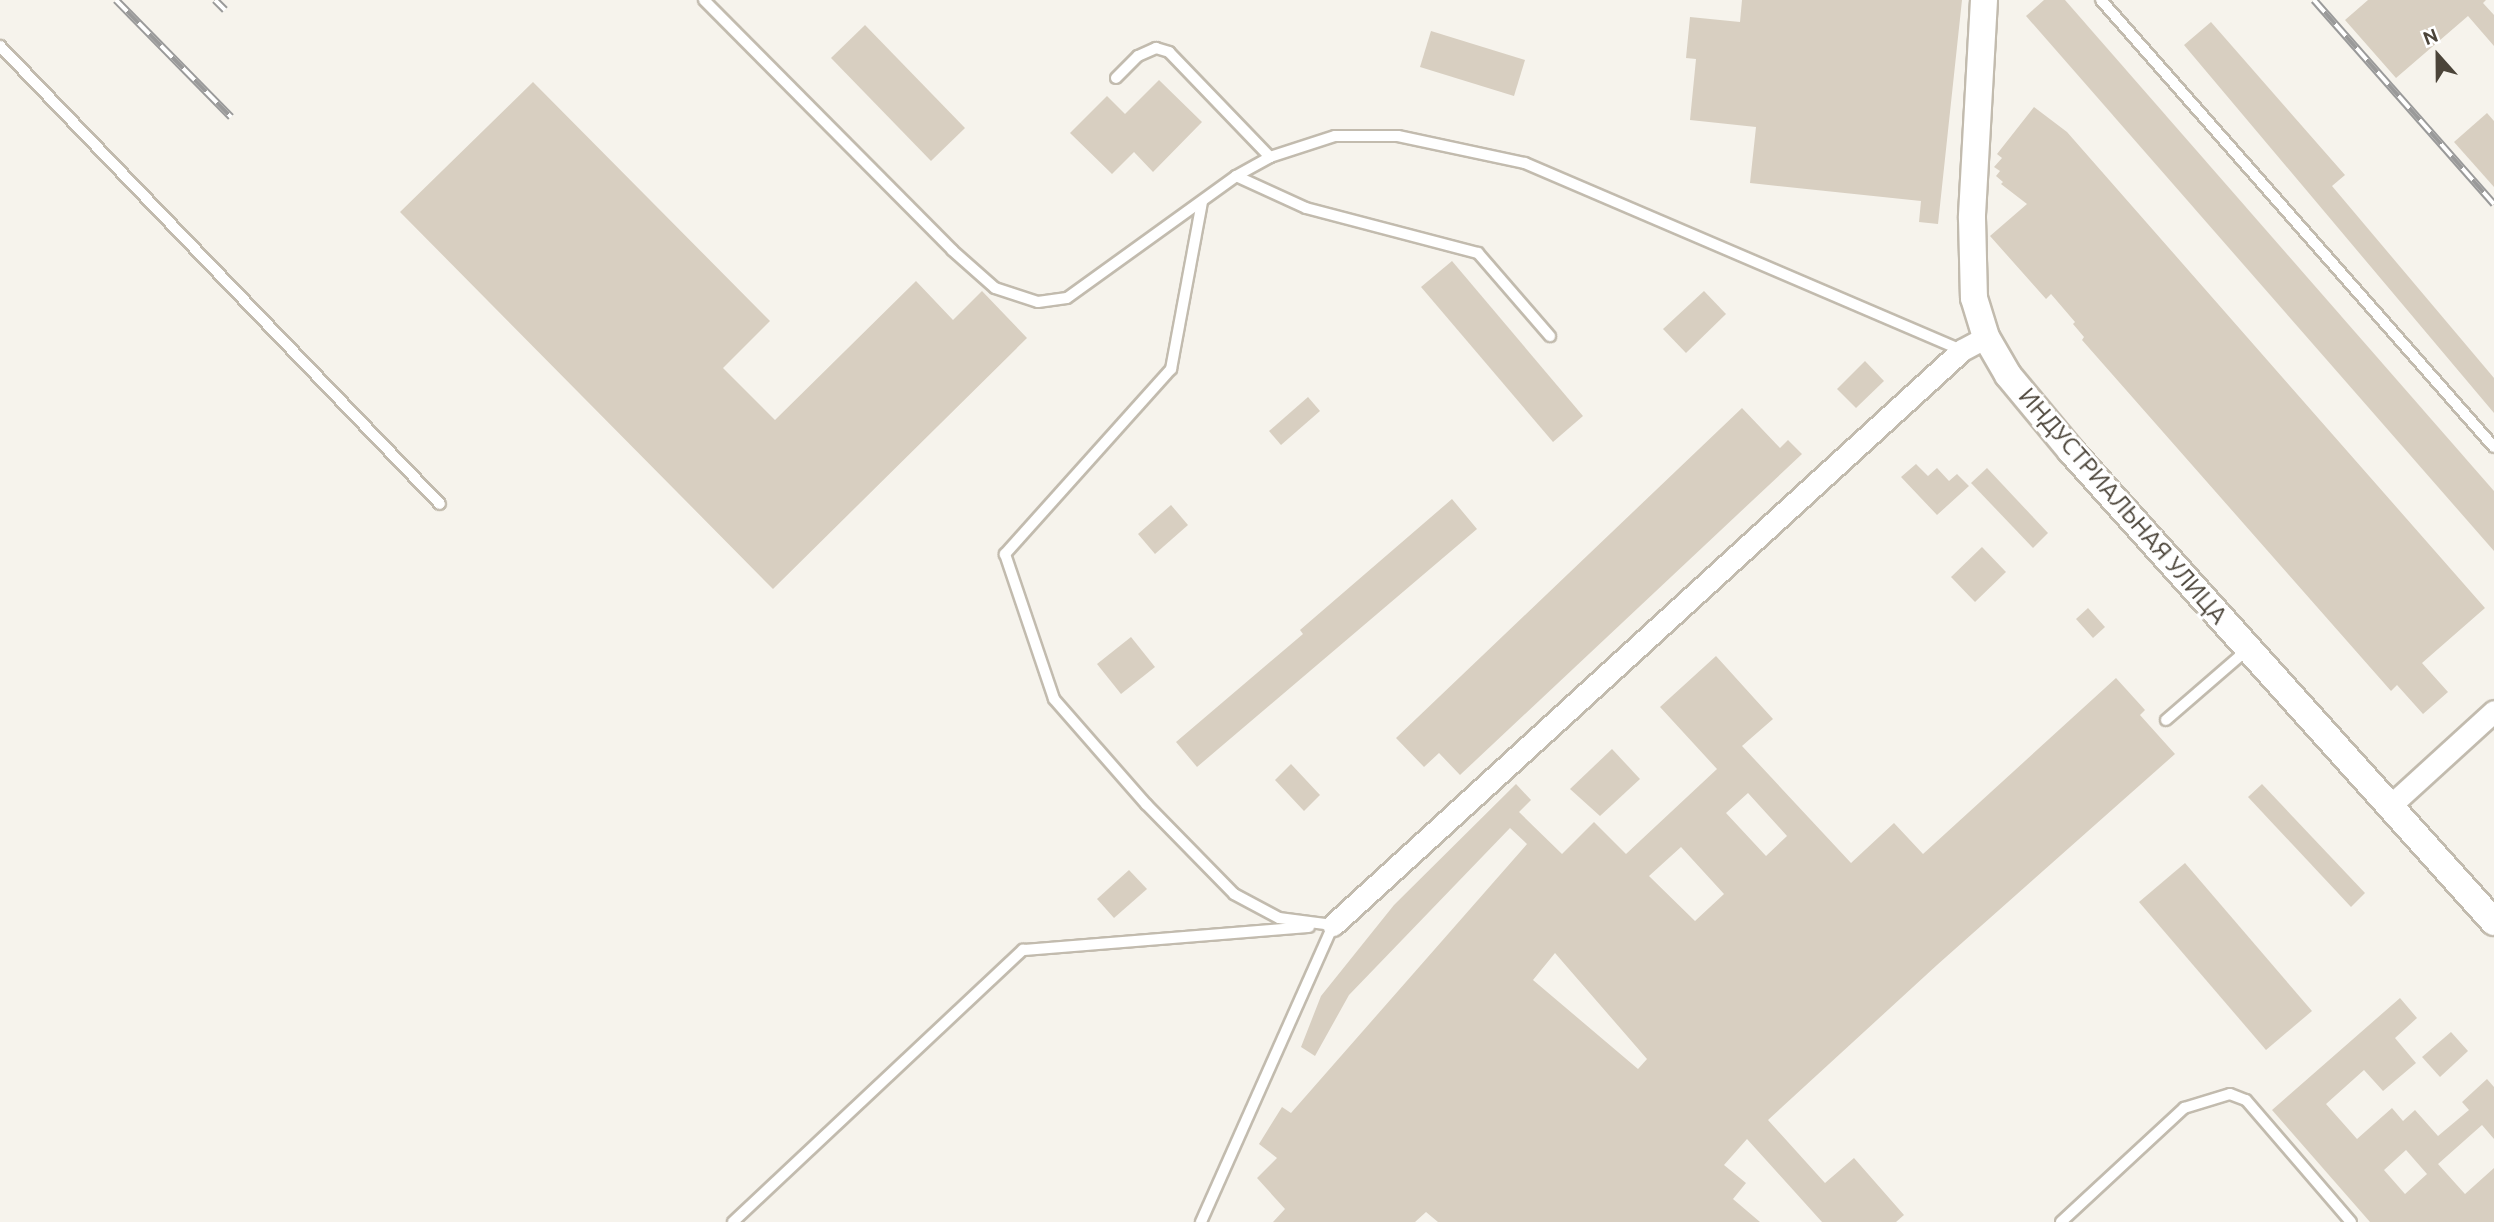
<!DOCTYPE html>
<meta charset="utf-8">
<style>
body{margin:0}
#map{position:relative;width:2494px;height:1222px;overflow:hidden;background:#f6f3ec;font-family:Ubuntu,sans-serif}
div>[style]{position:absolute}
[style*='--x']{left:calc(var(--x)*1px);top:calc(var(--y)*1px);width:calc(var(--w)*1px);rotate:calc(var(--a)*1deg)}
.building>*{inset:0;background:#d8cfc1}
.roads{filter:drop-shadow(2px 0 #c2bbae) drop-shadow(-2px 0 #c2bbae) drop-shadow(0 2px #c2bbae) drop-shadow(0 -2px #c2bbae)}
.service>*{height:10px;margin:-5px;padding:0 5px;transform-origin:5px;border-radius:5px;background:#fff}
.minor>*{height:21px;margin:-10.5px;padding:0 10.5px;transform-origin:10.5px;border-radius:10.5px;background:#fff}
.tertiary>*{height:26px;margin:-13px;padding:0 13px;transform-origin:13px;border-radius:13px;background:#fff}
.rail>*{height:8px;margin-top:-4px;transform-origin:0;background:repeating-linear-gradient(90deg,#fff 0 16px,#9a9a9a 0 32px);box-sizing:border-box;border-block:2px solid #9a9a9a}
span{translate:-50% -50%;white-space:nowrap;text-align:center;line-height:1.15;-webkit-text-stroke:6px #fff;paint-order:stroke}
.street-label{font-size:24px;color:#4b4439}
.north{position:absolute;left:2403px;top:21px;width:70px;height:70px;-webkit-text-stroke:5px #fff;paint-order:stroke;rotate:339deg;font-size:19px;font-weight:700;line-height:28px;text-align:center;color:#4b4439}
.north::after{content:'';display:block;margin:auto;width:24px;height:32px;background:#4b4439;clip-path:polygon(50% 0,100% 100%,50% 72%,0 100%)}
</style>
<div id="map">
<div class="building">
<i style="clip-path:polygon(1742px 0,1962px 0,1938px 224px,1919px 222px,1921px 201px,1750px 183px,1756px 127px,1690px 120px,1696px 59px,1686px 58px,1690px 17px,1740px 22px)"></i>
<i style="clip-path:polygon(2044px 0,2065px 0,2494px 491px,2494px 551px,2026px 16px)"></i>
<i style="clip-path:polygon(2368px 0,2486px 0,2483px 3px,2494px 15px,2494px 46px,2468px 16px,2396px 78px,2345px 20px)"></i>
<i style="clip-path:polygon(2211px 22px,2345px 175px,2332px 186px,2494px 378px,2494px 413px,2184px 45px)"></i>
<i style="clip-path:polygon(865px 25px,965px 128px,931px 161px,831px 58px)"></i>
<i style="clip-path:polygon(1431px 31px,1525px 60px,1514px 96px,1420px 67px)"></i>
<i style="clip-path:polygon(1159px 80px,1202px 122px,1153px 172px,1134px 152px,1112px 174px,1070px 133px,1107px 96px,1125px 114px)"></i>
<i style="clip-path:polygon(533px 82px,770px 321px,723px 368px,775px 420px,916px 281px,953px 320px,982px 291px,1027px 338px,773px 589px,400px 212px)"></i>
<i style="clip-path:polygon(2034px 107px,2067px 132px,2485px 608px,2422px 663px,2448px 692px,2423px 714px,2397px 685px,2391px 691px,2082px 340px,2084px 337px,2073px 324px,2075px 322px,2051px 294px,2046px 299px,1990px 236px,2027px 204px,2001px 184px,2003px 182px,1996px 176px,2000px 171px,1994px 167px,2002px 158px,1997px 154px)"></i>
<i style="clip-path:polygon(2487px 113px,2494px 121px,2494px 187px,2454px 142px)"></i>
<i style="clip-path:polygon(1452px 261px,1583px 416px,1553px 442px,1421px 287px)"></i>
<i style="clip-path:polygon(1704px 291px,1726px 314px,1686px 353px,1663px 329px)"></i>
<i style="clip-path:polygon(1865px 361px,1884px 381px,1856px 408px,1837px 389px)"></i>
<i style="clip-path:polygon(1308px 397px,1320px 411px,1281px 445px,1269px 431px)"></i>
<i style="clip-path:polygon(1742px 408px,1780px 448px,1788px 440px,1802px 454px,1460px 775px,1439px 753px,1424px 767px,1396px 738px)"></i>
<i style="clip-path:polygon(1916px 464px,1928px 476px,1937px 468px,1949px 481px,1957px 474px,1969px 486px,1937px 515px,1901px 477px)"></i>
<i style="clip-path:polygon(1987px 468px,2048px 533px,2033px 548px,1971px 483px)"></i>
<i style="clip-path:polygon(1452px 499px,1477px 529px,1197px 767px,1176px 742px,1303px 634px,1300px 630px)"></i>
<i style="clip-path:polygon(1171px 505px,1188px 525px,1155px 554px,1138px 534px)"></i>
<i style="clip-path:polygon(1982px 547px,2006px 572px,1975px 602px,1951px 577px)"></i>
<i style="clip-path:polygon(2088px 608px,2105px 627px,2093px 638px,2076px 619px)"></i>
<i style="clip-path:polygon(1131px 637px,1155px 667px,1121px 694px,1097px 664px)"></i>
<i style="clip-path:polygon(evenodd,1716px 656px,1773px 719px,1742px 746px,1851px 863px,1894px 823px,1923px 854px,2116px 678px,2145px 710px,2140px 715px,2175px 754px,1937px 965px,1768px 1120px,1825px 1183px,1854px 1158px,1904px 1215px,1896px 1222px,1822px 1222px,1747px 1139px,1724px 1165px,1746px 1183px,1733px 1199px,1760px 1222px,1438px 1222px,1426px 1212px,1415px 1222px,1273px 1222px,1285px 1209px,1257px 1178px,1277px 1158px,1259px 1144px,1282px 1107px,1291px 1113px,1527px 844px,1510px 828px,1349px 995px,1315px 1056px,1301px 1047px,1321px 996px,1394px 905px,1516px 784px,1531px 800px,1519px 812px,1562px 854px,1594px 822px,1626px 854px,1717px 769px,1660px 707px,1716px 656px,1748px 793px,1787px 836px,1766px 856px,1726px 813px,1748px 793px,1716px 656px,1681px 847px,1724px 894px,1695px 921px,1649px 876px,1681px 847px,1716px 656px,1555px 953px,1647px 1059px,1638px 1069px,1533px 980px,1555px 953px)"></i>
<i style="clip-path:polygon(1612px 749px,1640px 779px,1600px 816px,1570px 789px)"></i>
<i style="clip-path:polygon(1291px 764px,1320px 795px,1304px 811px,1275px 780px)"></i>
<i style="clip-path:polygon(2262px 784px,2365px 893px,2351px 907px,2248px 797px)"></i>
<i style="clip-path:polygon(2185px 863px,2312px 1011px,2266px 1050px,2139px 902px)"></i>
<i style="clip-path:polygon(1129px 870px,1147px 889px,1114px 918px,1097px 899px)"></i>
<i style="clip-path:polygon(evenodd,2400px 998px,2417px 1018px,2395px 1038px,2416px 1063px,2383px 1091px,2364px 1070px,2326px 1104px,2357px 1139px,2392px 1108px,2403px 1121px,2415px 1110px,2438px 1136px,2469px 1110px,2462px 1102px,2487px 1079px,2494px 1087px,2494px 1139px,2482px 1125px,2438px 1164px,2465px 1194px,2494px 1168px,2494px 1222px,2370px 1222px,2272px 1110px,2400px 998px,2406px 1150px,2427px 1174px,2405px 1194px,2384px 1170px,2406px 1150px)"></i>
<i style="clip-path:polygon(2451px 1032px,2468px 1051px,2440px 1077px,2422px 1057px)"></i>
</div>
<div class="roads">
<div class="service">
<i style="--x:704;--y:0;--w:352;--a:45.2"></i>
<i style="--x:952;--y:250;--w:57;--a:41.5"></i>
<i style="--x:995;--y:288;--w:45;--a:18"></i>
<i style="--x:1038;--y:302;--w:29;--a:-8"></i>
<i style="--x:1067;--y:298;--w:208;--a:-35.8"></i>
<i style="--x:1236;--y:176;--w:39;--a:-29"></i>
<i style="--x:1270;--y:157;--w:68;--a:-17.9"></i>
<i style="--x:1335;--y:136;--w:63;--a:0"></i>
<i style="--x:1398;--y:136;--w:130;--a:12"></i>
<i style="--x:1525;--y:163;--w:475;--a:23.2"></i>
<i style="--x:2101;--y:0;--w:595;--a:48.68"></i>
<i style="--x:0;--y:46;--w:635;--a:46.15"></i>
<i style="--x:1116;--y:78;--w:31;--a:-45"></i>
<i style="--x:1138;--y:56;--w:20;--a:-24"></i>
<i style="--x:1156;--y:48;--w:14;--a:17"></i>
<i style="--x:1169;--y:52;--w:146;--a:46.1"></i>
<i style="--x:1236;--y:176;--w:77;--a:24.6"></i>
<i style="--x:1306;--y:208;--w:178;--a:14.7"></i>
<i style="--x:1478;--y:253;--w:110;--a:49.1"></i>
<i style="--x:1202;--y:202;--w:170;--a:100.5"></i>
<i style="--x:1171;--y:369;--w:249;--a:131.9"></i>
<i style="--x:1005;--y:554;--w:153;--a:71.3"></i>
<i style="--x:1054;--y:699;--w:140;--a:48.8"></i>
<i style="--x:1146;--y:804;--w:126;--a:45.6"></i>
<i style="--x:1234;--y:894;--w:51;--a:28.1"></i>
<i style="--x:1279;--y:918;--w:54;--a:7.4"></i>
<i style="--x:2166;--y:720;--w:110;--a:-40.9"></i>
<i style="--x:733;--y:1222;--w:398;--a:-43.2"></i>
<i style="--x:1023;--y:950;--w:287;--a:-4.6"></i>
<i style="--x:1201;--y:1222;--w:325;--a:-66"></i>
<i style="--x:2061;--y:1222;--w:168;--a:-42.8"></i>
<i style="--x:2184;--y:1108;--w:48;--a:-16.9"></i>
<i style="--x:2230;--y:1094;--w:17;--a:21"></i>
<i style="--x:2246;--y:1100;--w:161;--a:49.3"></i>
</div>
<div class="minor">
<i style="--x:2391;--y:805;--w:139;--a:-42.4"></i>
<i style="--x:1333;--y:925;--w:852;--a:-42.43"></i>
<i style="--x:1962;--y:350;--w:27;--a:-28"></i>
</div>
<div class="tertiary">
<i style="--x:1984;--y:0;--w:218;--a:93.2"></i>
<i style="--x:1972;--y:218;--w:80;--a:88.6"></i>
<i style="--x:1974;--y:298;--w:41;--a:72.9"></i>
<i style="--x:1986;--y:337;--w:44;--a:59.9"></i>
<i style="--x:2008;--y:375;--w:99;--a:50.3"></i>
<i style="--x:2071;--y:451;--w:633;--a:48.07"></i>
</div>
</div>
<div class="rail">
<i style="--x:116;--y:0;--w:164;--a:45.5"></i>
<i style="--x:215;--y:0;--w:14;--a:45"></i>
<i style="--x:2314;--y:0;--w:272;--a:48.6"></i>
</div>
<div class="street-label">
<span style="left:2123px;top:506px;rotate:49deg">ИНДУСТРИАЛЬНАЯ УЛИЦА</span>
</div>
<div class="north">N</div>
</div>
